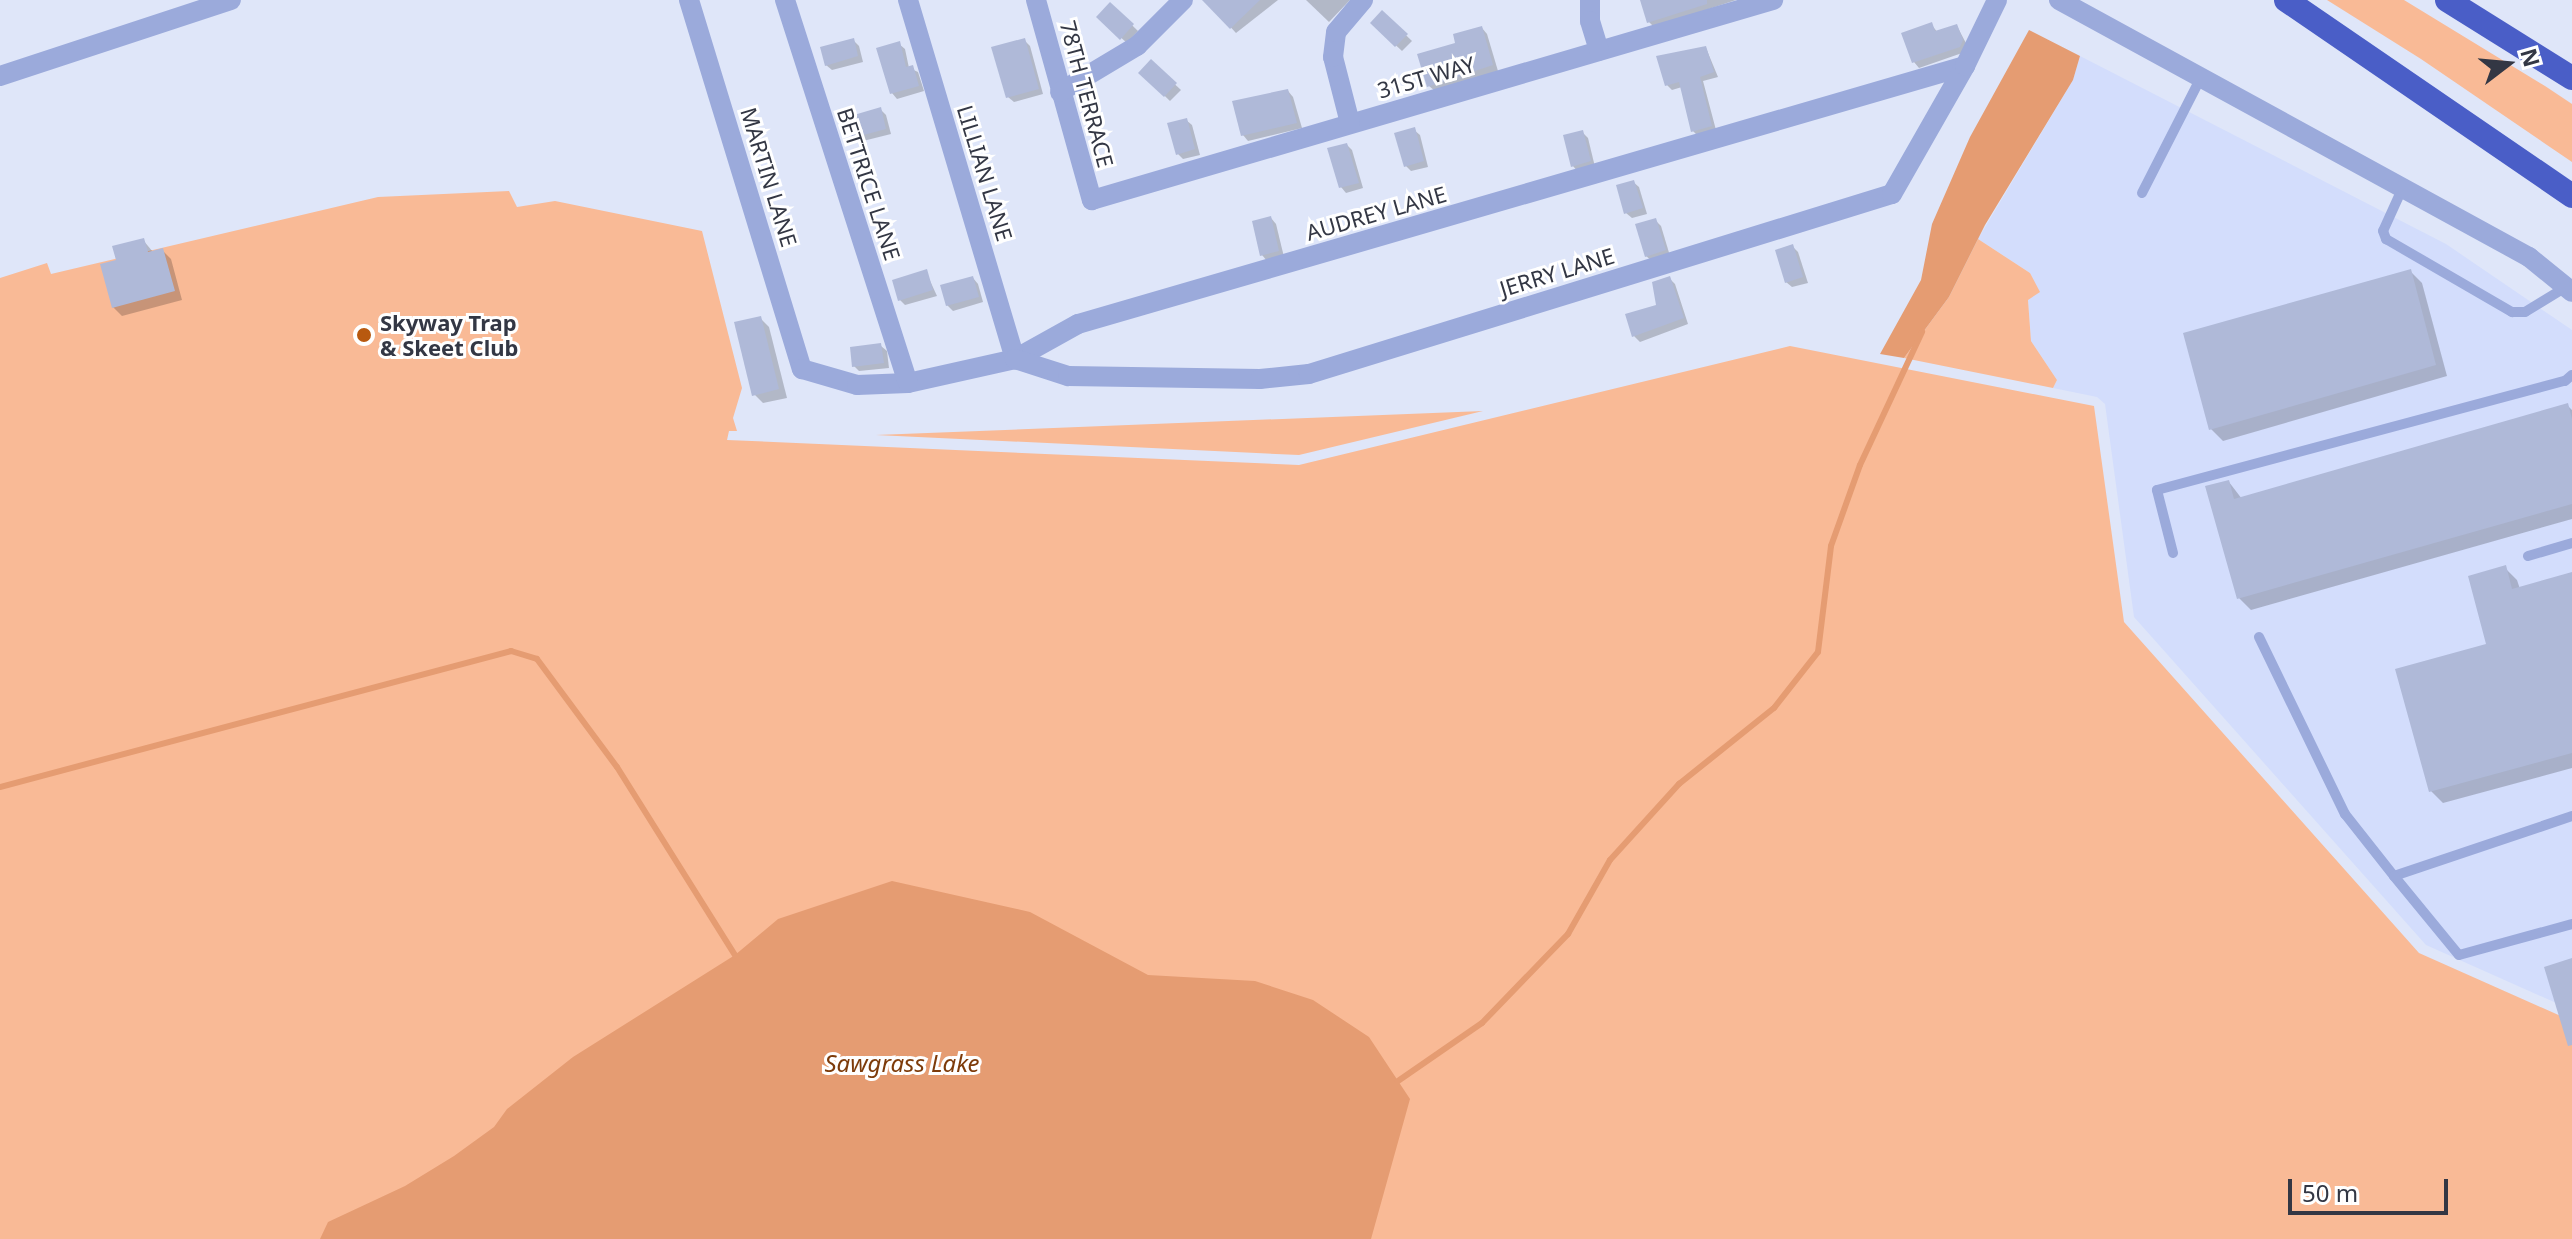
<!DOCTYPE html>
<style>
body{margin:0}
#map{position:relative;width:2572px;height:1239px;overflow:hidden;background:#dfe6f9;font-family:"Noto Sans",sans-serif}
div>[style]{position:absolute}
[style*='--x']{left:calc(var(--x)*1px);top:calc(var(--y)*1px);width:calc(var(--w)*1px);rotate:calc(var(--a)*1deg)}
.built>*{inset:0;background:#d3ddfc}
.green>*{inset:0;background:#f9ba96}
.water>*{inset:0;background:#e59c72}
.shadow>*{inset:0;background:#0003}
.stream>*{height:6px;margin:-3px;padding:0 3px;transform-origin:3px;border-radius:3px;background:#e59c72}
.building>*{inset:0;background:#afb9d8}
.lane>*{height:10px;margin:-5px;padding:0 5px;transform-origin:5px;border-radius:5px;background:#9baadb}
.street>*{height:20px;margin:-10px;padding:0 10px;transform-origin:10px;border-radius:10px;background:#9baadb}
.highway>*{height:24px;margin:-12px;padding:0 12px;transform-origin:12px;border-radius:12px;background:#4a5ec7}
.dots>*{width:22px;height:22px;translate:-50% -50%;box-sizing:border-box;border:4px solid #fff;border-radius:50%}
span{translate:-50% -50%;white-space:nowrap;text-align:center;line-height:1.15;-webkit-text-stroke:6px #fff;paint-order:stroke}
.street-label{font-size:22px;color:#333744}
.poi-label{font-size:22px;color:#333744;font-weight:700}
.left{translate:0 -50%;text-align:left}
.water-label{font-size:24px;color:#7d3b0a;font-style:italic}
.north{position:absolute;left:2468px;top:24px;width:80px;height:80px;-webkit-text-stroke:6px #fff;paint-order:stroke;rotate:74deg;font-size:22px;font-weight:700;line-height:32px;text-align:center;color:#333744}
.north::after{content:'';display:block;margin:auto;width:28px;height:36px;background:#333744;clip-path:polygon(50% 0,100% 100%,50% 72%,0 100%)}
.scale{position:absolute;left:2288px;top:1179px;width:160px;height:36px;box-sizing:border-box;border:4px solid #333744;border-top:0;padding-left:10px;font-size:24px;line-height:28px;white-space:nowrap;color:#333744;-webkit-text-stroke:6px #fff;paint-order:stroke}
</style>
<div id="map">
<div class="built">
<i style="clip-path:polygon(2080px 56px,2446px 244px,2572px 330px,2572px 1010px,2426px 945px,2134px 617px,2105px 404px,2097px 397px,2053px 388px,2057px 380px,2031px 341px,2028px 299px,2039px 292px,2030px 273px,1978px 239px,2073px 80px)"></i>
</div>
<div class="green">
<i style="clip-path:polygon(2327px 0,2404px 0,2545px 86px,2572px 104px,2572px 162px,2421px 59px)"></i>
<i style="clip-path:polygon(509px 191px,517px 207px,555px 201px,702px 231px,742px 388px,733px 418px,737px 431px,729px 431px,727px 440px,1299px 465px,1790px 346px,2094px 406px,2124px 622px,2419px 953px,2572px 1021px,2572px 1239px,0 1239px,0 278px,47px 263px,51px 274px,378px 197px)"></i>
<i style="clip-path:polygon(1978px 239px,2030px 273px,2040px 292px,2028px 300px,2031px 341px,2057px 380px,2053px 388px,1904px 358px,1949px 297px)"></i>
<i style="clip-path:polygon(1483px 411px,1299px 455px,876px 435px)"></i>
</div>
<div class="water">
<i style="clip-path:polygon(2029px 30px,2080px 56px,2073px 80px,1985px 225px,1949px 297px,1904px 358px,1880px 354px,1921px 280px,1932px 224px,1970px 137px)"></i>
<i style="clip-path:polygon(892px 881px,1030px 912px,1148px 975px,1255px 981px,1313px 1000px,1369px 1037px,1410px 1099px,1371px 1239px,320px 1239px,328px 1222px,405px 1186px,454px 1156px,494px 1127px,507px 1109px,573px 1057px,735px 955px,778px 919px)"></i>
</div>
<div class="shadow">
<i style="clip-path:polygon(1217px 0,1278px 0,1236px 33px,1211px 6px)"></i>
<i style="clip-path:polygon(1306px 0,1350px 0,1329px 22px)"></i>
<i style="clip-path:polygon(1642px 0,1736px 0,1654px 27px,1649px 22px)"></i>
<i style="clip-path:polygon(1110px 4px,1138px 31px,1127px 43px,1098px 17px)"></i>
<i style="clip-path:polygon(1382px 12px,1412px 41px,1402px 51px,1372px 23px)"></i>
<i style="clip-path:polygon(1931px 24px,1938px 33px,1957px 26px,1968px 47px,1965px 52px,1919px 68px,1914px 62px)"></i>
<i style="clip-path:polygon(1482px 28px,1487px 34px,1498px 71px,1435px 91px,1429px 86px,1457px 44px)"></i>
<i style="clip-path:polygon(853px 40px,859px 46px,863px 62px,832px 70px,826px 65px)"></i>
<i style="clip-path:polygon(1024px 40px,1030px 46px,1043px 94px,1014px 102px,1008px 97px)"></i>
<i style="clip-path:polygon(899px 44px,905px 49px,909px 68px,918px 72px,924px 91px,897px 99px,892px 93px)"></i>
<i style="clip-path:polygon(1706px 48px,1718px 77px,1703px 81px,1716px 130px,1698px 136px,1693px 131px,1682px 87px,1672px 90px,1667px 85px)"></i>
<i style="clip-path:polygon(1151px 62px,1181px 90px,1170px 101px,1141px 73px)"></i>
<i style="clip-path:polygon(1288px 91px,1293px 97px,1302px 128px,1248px 141px,1243px 135px)"></i>
<i style="clip-path:polygon(881px 110px,886px 115px,891px 134px,859px 142px,853px 137px)"></i>
<i style="clip-path:polygon(1186px 120px,1192px 125px,1200px 155px,1183px 159px,1178px 154px)"></i>
<i style="clip-path:polygon(1414px 130px,1420px 135px,1428px 167px,1411px 171px,1406px 166px)"></i>
<i style="clip-path:polygon(1582px 132px,1588px 138px,1595px 167px,1578px 172px,1573px 166px)"></i>
<i style="clip-path:polygon(1347px 145px,1352px 150px,1363px 188px,1346px 193px,1341px 187px)"></i>
<i style="clip-path:polygon(1633px 182px,1639px 187px,1647px 214px,1632px 218px,1626px 213px)"></i>
<i style="clip-path:polygon(1271px 218px,1276px 224px,1284px 257px,1267px 261px,1262px 255px)"></i>
<i style="clip-path:polygon(1655px 220px,1661px 226px,1670px 256px,1652px 261px,1646px 256px)"></i>
<i style="clip-path:polygon(143px 240px,153px 252px,162px 250px,171px 259px,182px 300px,122px 316px,113px 307px,118px 262px)"></i>
<i style="clip-path:polygon(1793px 247px,1798px 252px,1808px 283px,1792px 287px,1786px 282px)"></i>
<i style="clip-path:polygon(2410px 271px,2422px 283px,2447px 376px,2223px 441px,2211px 429px)"></i>
<i style="clip-path:polygon(926px 272px,937px 296px,905px 305px,900px 300px)"></i>
<i style="clip-path:polygon(973px 278px,978px 284px,983px 302px,953px 311px,947px 305px)"></i>
<i style="clip-path:polygon(1669px 278px,1675px 284px,1688px 324px,1640px 342px,1634px 336px,1628px 315px,1658px 306px)"></i>
<i style="clip-path:polygon(760px 318px,769px 327px,787px 398px,763px 403px,754px 394px)"></i>
<i style="clip-path:polygon(881px 346px,887px 351px,889px 368px,859px 371px,854px 366px)"></i>
<i style="clip-path:polygon(2567px 405px,2572px 410px,2572px 519px,2251px 610px,2239px 598px,2229px 482px,2242px 499px)"></i>
<i style="clip-path:polygon(2505px 568px,2517px 580px,2520px 589px,2572px 574px,2572px 768px,2443px 803px,2431px 791px,2488px 645px)"></i>
</div>
<div class="stream">
<i style="--x:0;--y:787;--w:529;--a:-14.9"></i>
<i style="--x:511;--y:651;--w:27;--a:17"></i>
<i style="--x:537;--y:659;--w:134;--a:53.5"></i>
<i style="--x:617;--y:767;--w:222;--a:57.9"></i>
<i style="--x:1398;--y:1081;--w:102;--a:-34.6"></i>
<i style="--x:1482;--y:1023;--w:124;--a:-46"></i>
<i style="--x:1568;--y:934;--w:85;--a:-60.4"></i>
<i style="--x:1610;--y:860;--w:103;--a:-47.8"></i>
<i style="--x:1679;--y:784;--w:122;--a:-38.7"></i>
<i style="--x:1774;--y:708;--w:71;--a:-51.8"></i>
<i style="--x:1818;--y:652;--w:107;--a:-83"></i>
<i style="--x:1831;--y:546;--w:86;--a:-70.3"></i>
<i style="--x:1860;--y:465;--w:147;--a:-65"></i>
</div>
<div class="building">
<i style="clip-path:polygon(1202px 0,1260px 0,1230px 29px)"></i>
<i style="clip-path:polygon(1640px 0,1707px 0,1707px 4px,1647px 23px)"></i>
<i style="clip-path:polygon(1110px 2px,1134px 24px,1120px 40px,1096px 17px)"></i>
<i style="clip-path:polygon(1382px 10px,1408px 34px,1395px 47px,1370px 23px)"></i>
<i style="clip-path:polygon(1932px 22px,1935px 31px,1957px 24px,1963px 40px,1960px 47px,1912px 63px,1901px 33px)"></i>
<i style="clip-path:polygon(1482px 26px,1493px 65px,1427px 87px,1417px 54px,1455px 43px,1453px 34px)"></i>
<i style="clip-path:polygon(854px 38px,858px 56px,825px 66px,820px 47px)"></i>
<i style="clip-path:polygon(1025px 38px,1039px 89px,1006px 98px,991px 47px)"></i>
<i style="clip-path:polygon(900px 41px,906px 67px,913px 65px,919px 86px,890px 94px,876px 48px)"></i>
<i style="clip-path:polygon(1706px 46px,1714px 72px,1700px 77px,1712px 126px,1691px 132px,1679px 82px,1665px 86px,1656px 56px)"></i>
<i style="clip-path:polygon(1151px 59px,1177px 83px,1164px 97px,1138px 73px)"></i>
<i style="clip-path:polygon(1288px 89px,1297px 123px,1241px 136px,1232px 101px)"></i>
<i style="clip-path:polygon(881px 107px,886px 129px,852px 138px,847px 117px)"></i>
<i style="clip-path:polygon(1187px 118px,1195px 149px,1176px 155px,1167px 123px)"></i>
<i style="clip-path:polygon(1415px 127px,1424px 161px,1404px 167px,1394px 133px)"></i>
<i style="clip-path:polygon(1583px 130px,1591px 161px,1571px 167px,1563px 135px)"></i>
<i style="clip-path:polygon(1347px 143px,1359px 183px,1339px 188px,1327px 148px)"></i>
<i style="clip-path:polygon(1634px 180px,1643px 208px,1624px 214px,1616px 185px)"></i>
<i style="clip-path:polygon(1271px 216px,1279px 251px,1260px 256px,1252px 221px)"></i>
<i style="clip-path:polygon(1656px 218px,1666px 250px,1645px 257px,1635px 224px)"></i>
<i style="clip-path:polygon(144px 238px,148px 252px,163px 248px,175px 291px,112px 308px,100px 264px,116px 260px,112px 246px)"></i>
<i style="clip-path:polygon(1793px 244px,1803px 277px,1785px 283px,1775px 250px)"></i>
<i style="clip-path:polygon(927px 269px,933px 290px,898px 301px,892px 280px)"></i>
<i style="clip-path:polygon(2411px 269px,2436px 365px,2209px 430px,2183px 333px)"></i>
<i style="clip-path:polygon(973px 276px,979px 297px,946px 306px,940px 285px)"></i>
<i style="clip-path:polygon(1670px 276px,1684px 318px,1632px 337px,1625px 314px,1656px 305px,1652px 282px)"></i>
<i style="clip-path:polygon(761px 316px,779px 389px,752px 396px,734px 322px)"></i>
<i style="clip-path:polygon(881px 343px,884px 363px,852px 367px,850px 347px)"></i>
<i style="clip-path:polygon(2568px 403px,2572px 419px,2572px 504px,2237px 599px,2205px 486px,2229px 480px,2234px 499px)"></i>
<i style="clip-path:polygon(2506px 565px,2512px 589px,2572px 572px,2572px 753px,2429px 792px,2395px 669px,2486px 644px,2468px 576px)"></i>
<i style="clip-path:polygon(2572px 958px,2572px 1045px,2568px 1046px,2544px 967px)"></i>
</div>
<div class="lane">
<i style="--x:2403;--y:187;--w:48;--a:114.4"></i>
<i style="--x:2383;--y:231;--w:9;--a:69"></i>
<i style="--x:2386;--y:239;--w:146;--a:30.1"></i>
<i style="--x:2512;--y:312;--w:13;--a:0"></i>
<i style="--x:2525;--y:312;--w:48;--a:-31.4"></i>
<i style="--x:2142;--y:193;--w:130;--a:-63"></i>
<i style="--x:2173;--y:553;--w:65;--a:-104.3"></i>
<i style="--x:2157;--y:490;--w:422;--a:-15"></i>
<i style="--x:2565;--y:381;--w:9;--a:-41"></i>
<i style="--x:2528;--y:556;--w:46;--a:-16.5"></i>
<i style="--x:2259;--y:637;--w:197;--a:64.1"></i>
<i style="--x:2345;--y:814;--w:79;--a:51.7"></i>
<i style="--x:2394;--y:876;--w:188;--a:-18.6"></i>
<i style="--x:2394;--y:876;--w:102;--a:50.6"></i>
<i style="--x:2459;--y:955;--w:117;--a:-15.3"></i>
</div>
<div class="street">
<i style="--x:689;--y:0;--w:386;--a:73"></i>
<i style="--x:802;--y:369;--w:57;--a:16.2"></i>
<i style="--x:857;--y:385;--w:51;--a:-2.2"></i>
<i style="--x:908;--y:383;--w:110;--a:-12.6"></i>
<i style="--x:1015;--y:359;--w:72;--a:-29.1"></i>
<i style="--x:1078;--y:324;--w:924;--a:-16.22"></i>
<i style="--x:785;--y:0;--w:402;--a:72.2"></i>
<i style="--x:908;--y:0;--w:375;--a:73.4"></i>
<i style="--x:1036;--y:0;--w:208;--a:74.4"></i>
<i style="--x:1092;--y:200;--w:710;--a:-16.37"></i>
<i style="--x:1590;--y:0;--w:21;--a:90"></i>
<i style="--x:1590;--y:21;--w:31;--a:73"></i>
<i style="--x:2059;--y:0;--w:536;--a:28.67"></i>
<i style="--x:2529;--y:257;--w:55;--a:39.1"></i>
<i style="--x:0;--y:76;--w:243;--a:-18.2"></i>
<i style="--x:1060;--y:92;--w:90;--a:-30.9"></i>
<i style="--x:1137;--y:46;--w:65;--a:-45"></i>
<i style="--x:1350;--y:123;--w:68;--a:-104.4"></i>
<i style="--x:1333;--y:57;--w:25;--a:-83"></i>
<i style="--x:1336;--y:32;--w:42;--a:-49.8"></i>
<i style="--x:1015;--y:359;--w:56;--a:17.8"></i>
<i style="--x:1068;--y:376;--w:192;--a:0.9"></i>
<i style="--x:1260;--y:379;--w:49;--a:-5.8"></i>
<i style="--x:1309;--y:374;--w:610;--a:-17.16"></i>
<i style="--x:1892;--y:194;--w:147;--a:-60.3"></i>
<i style="--x:1965;--y:66;--w:73;--a:-64.1"></i>
</div>
<div class="highway">
<i style="--x:2286;--y:0;--w:347;--a:34.4"></i>
<i style="--x:2447;--y:0;--w:147;--a:32"></i>
</div>
<div class="dots">
<i style="left:364px;top:335px;background:#b8590f"></i>
</div>
<div class="street-label">
<span style="left:1426px;top:77px;rotate:-16deg">31ST WAY</span>
<span style="left:1087px;top:94px;rotate:75deg">78TH TERRACE</span>
<span style="left:985px;top:173px;rotate:73deg">LILLIAN LANE</span>
<span style="left:769px;top:177px;rotate:73deg">MARTIN LANE</span>
<span style="left:869px;top:184px;rotate:72deg">BETTRICE LANE</span>
<span style="left:1376px;top:213px;rotate:-16deg">AUDREY LANE</span>
<span style="left:1557px;top:272px;rotate:-17deg">JERRY LANE</span>
</div>
<div class="poi-label">
<span class="left" style="left:380px;top:335px">Skyway Trap<br>&amp; Skeet Club</span>
</div>
<div class="water-label">
<span style="left:902px;top:1063px">Sawgrass Lake</span>
</div>
<div class="north">N</div>
<div class="scale">50 m</div>
</div>
